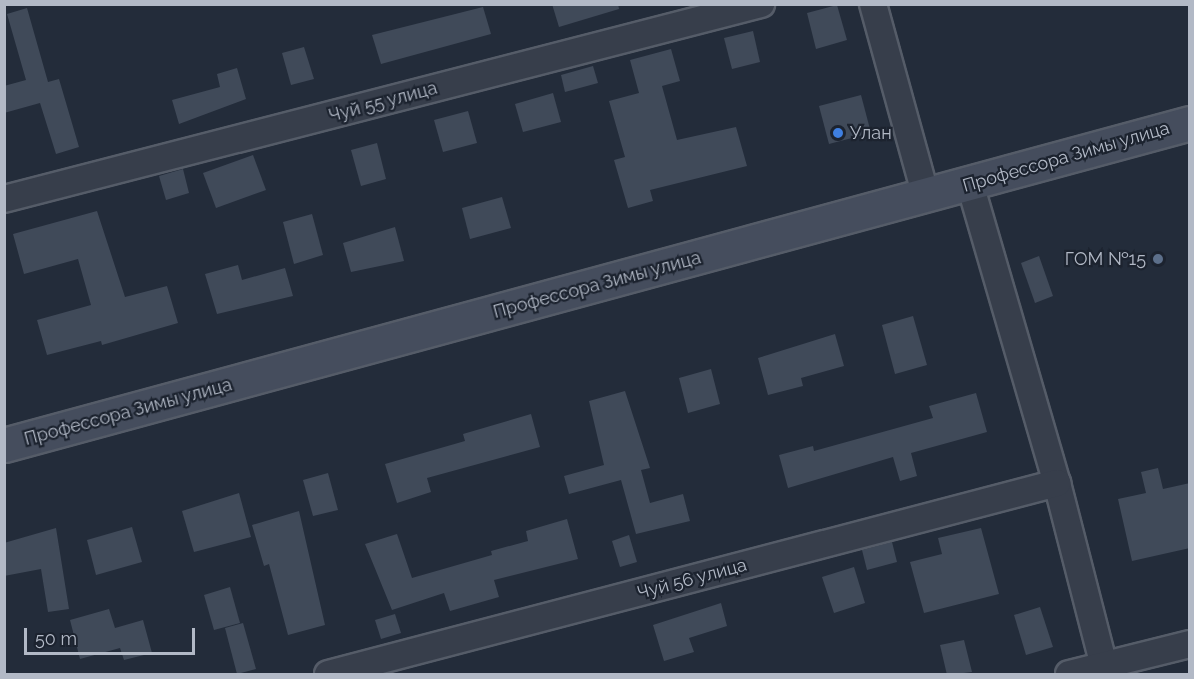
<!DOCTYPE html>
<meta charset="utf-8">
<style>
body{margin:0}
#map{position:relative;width:1194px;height:679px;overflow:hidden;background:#232c3a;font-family:Raleway,sans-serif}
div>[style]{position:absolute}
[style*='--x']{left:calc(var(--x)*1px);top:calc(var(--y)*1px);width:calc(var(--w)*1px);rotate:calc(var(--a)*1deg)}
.building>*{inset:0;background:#404a59}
.roads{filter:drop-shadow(2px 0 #555c68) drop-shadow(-2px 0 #555c68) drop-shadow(0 2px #555c68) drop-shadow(0 -2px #555c68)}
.street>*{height:26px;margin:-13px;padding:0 13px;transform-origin:13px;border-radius:13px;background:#373e4b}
.secondary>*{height:33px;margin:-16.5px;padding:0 16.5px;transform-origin:16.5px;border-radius:16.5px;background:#454d5d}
.dots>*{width:16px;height:16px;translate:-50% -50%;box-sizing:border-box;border:3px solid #1c232f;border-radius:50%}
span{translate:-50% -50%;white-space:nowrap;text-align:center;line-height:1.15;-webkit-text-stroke:4.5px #1c232f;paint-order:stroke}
.street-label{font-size:18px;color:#b2b9c6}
.poi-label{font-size:18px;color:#b2b9c6}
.left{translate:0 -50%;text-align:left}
.right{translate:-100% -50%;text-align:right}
.frame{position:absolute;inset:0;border:6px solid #b2b9c6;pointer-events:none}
.scale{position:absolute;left:24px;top:628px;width:171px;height:27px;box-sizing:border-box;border:3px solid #b2b9c6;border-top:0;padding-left:8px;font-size:18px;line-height:21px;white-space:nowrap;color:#b2b9c6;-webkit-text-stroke:4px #1c232f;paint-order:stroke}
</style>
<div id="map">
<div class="building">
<i style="clip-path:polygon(552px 4px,618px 4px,619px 9px,559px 27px)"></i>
<i style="clip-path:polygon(837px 5px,847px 40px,816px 49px,807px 13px)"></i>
<i style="clip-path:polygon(483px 7px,491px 34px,381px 64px,372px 35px)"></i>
<i style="clip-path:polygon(27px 8px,48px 82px,59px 79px,79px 147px,56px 154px,40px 103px,4px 113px,4px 86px,26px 80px,7px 14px)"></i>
<i style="clip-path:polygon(753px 31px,760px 62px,732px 69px,724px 38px)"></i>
<i style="clip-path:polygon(304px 47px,314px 79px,291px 85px,282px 53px)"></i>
<i style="clip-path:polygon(671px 49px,680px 81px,662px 86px,677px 140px,736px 127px,747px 166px,650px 190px,653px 201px,628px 208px,614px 160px,625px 157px,609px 101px,639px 93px,630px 60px)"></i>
<i style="clip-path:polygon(593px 66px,598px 83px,565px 92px,561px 75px)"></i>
<i style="clip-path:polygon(237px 68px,246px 99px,179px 124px,172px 100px,220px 87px,217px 74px)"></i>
<i style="clip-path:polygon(553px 93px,561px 122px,523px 132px,515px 104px)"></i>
<i style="clip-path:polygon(861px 95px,871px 133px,829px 144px,819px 106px)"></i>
<i style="clip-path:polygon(468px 111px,477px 143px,443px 152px,434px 120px)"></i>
<i style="clip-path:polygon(377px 143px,386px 179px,361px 186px,351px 150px)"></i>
<i style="clip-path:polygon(253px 155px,266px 190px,216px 208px,203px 173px)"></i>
<i style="clip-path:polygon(183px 169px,189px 193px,166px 200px,159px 176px)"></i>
<i style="clip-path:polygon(502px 197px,511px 228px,470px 239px,462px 208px)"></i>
<i style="clip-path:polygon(97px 211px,125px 297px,167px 286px,178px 323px,102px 345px,101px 341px,47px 355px,37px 320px,91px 305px,78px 259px,24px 274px,13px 234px)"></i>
<i style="clip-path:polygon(312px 214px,323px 255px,294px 264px,283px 222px)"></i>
<i style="clip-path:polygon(395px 227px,404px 261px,351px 272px,343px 243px)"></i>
<i style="clip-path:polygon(1039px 256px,1053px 296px,1035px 303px,1021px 263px)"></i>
<i style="clip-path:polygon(238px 265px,242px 280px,285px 268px,293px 296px,217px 314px,205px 274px)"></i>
<i style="clip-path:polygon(913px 316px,927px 365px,895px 374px,882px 325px)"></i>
<i style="clip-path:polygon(835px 334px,844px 366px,801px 378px,803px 386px,768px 395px,758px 358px)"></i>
<i style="clip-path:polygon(711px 369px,720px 404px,688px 413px,679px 378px)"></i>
<i style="clip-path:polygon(625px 391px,650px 468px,641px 470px,650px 503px,683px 494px,690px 521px,636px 534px,621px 480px,569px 494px,564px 476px,604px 465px,589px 401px)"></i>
<i style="clip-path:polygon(976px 393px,987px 432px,911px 453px,917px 476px,900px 481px,893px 457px,788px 488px,779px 455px,813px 446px,814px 451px,933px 418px,929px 406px)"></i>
<i style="clip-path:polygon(531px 414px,540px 447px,427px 478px,431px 492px,397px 503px,385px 464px,465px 441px,463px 434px)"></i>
<i style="clip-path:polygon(1158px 468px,1163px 489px,1190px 483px,1190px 548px,1132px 561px,1118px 499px,1146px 493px,1141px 472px)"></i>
<i style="clip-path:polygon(328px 473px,338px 510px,313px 516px,303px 480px)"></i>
<i style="clip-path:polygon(239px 493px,251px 537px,194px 552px,182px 511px)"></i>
<i style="clip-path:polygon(299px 511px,325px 625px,288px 635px,269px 564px,264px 566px,252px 525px)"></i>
<i style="clip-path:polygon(567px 519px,578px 559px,494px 580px,499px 597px,450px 611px,444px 593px,392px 610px,365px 544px,397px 534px,412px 578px,492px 555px,491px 551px,528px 541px,526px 531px)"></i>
<i style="clip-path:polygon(132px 527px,142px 562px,96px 575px,87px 540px)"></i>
<i style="clip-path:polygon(56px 528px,69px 609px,48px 612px,41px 569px,4px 576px,4px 543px)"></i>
<i style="clip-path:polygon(981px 528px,999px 594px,924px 613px,910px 562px,942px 554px,938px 538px)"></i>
<i style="clip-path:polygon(629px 535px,637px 562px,620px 567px,612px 541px)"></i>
<i style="clip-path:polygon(892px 542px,897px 562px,867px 570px,862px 550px)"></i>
<i style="clip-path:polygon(854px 567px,865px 603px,834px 613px,822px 577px)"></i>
<i style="clip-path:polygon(230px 587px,240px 623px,214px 630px,204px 595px)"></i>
<i style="clip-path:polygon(721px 603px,727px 626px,689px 638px,694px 652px,664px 661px,653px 625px)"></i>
<i style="clip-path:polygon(1040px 607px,1053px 647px,1026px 655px,1014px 615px)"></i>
<i style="clip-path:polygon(109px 609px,115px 628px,143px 620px,152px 653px,124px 660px,120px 648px,80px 659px,70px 620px)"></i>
<i style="clip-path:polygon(395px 614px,401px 633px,381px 639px,375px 620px)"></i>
<i style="clip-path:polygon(243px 623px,256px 669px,237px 674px,225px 628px)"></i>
<i style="clip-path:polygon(964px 640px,972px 672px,947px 675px,940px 645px)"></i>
</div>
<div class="roads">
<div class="street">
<i style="--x:873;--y:4;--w:199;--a:74.6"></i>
<i style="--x:970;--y:184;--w:311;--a:73.8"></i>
<i style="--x:1057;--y:483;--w:189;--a:75.6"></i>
<i style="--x:4;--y:199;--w:782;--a:-14.45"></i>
<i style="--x:328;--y:674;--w:754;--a:-14.68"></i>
<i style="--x:1069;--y:674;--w:125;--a:-13.9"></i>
</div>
<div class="secondary">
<i style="--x:4;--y:445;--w:1229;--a:-15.19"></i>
</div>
</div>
<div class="dots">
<i style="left:838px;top:133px;background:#3f7fe0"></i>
<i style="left:1158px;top:259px;background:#5c6f8a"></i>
</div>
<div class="street-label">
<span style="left:383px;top:102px;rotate:-15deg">Чуй 55 улица</span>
<span style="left:1066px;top:157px;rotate:-16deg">Профессора Зимы улица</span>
<span style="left:597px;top:285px;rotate:-15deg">Профессора Зимы улица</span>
<span style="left:128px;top:412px;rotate:-15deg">Профессора Зимы улица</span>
<span style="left:692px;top:579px;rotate:-15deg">Чуй 56 улица</span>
</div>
<div class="poi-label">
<span class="left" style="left:850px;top:133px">Улан</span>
<span class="right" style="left:1146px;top:259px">ГОМ №15</span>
</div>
<div class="frame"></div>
<div class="scale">50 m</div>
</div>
